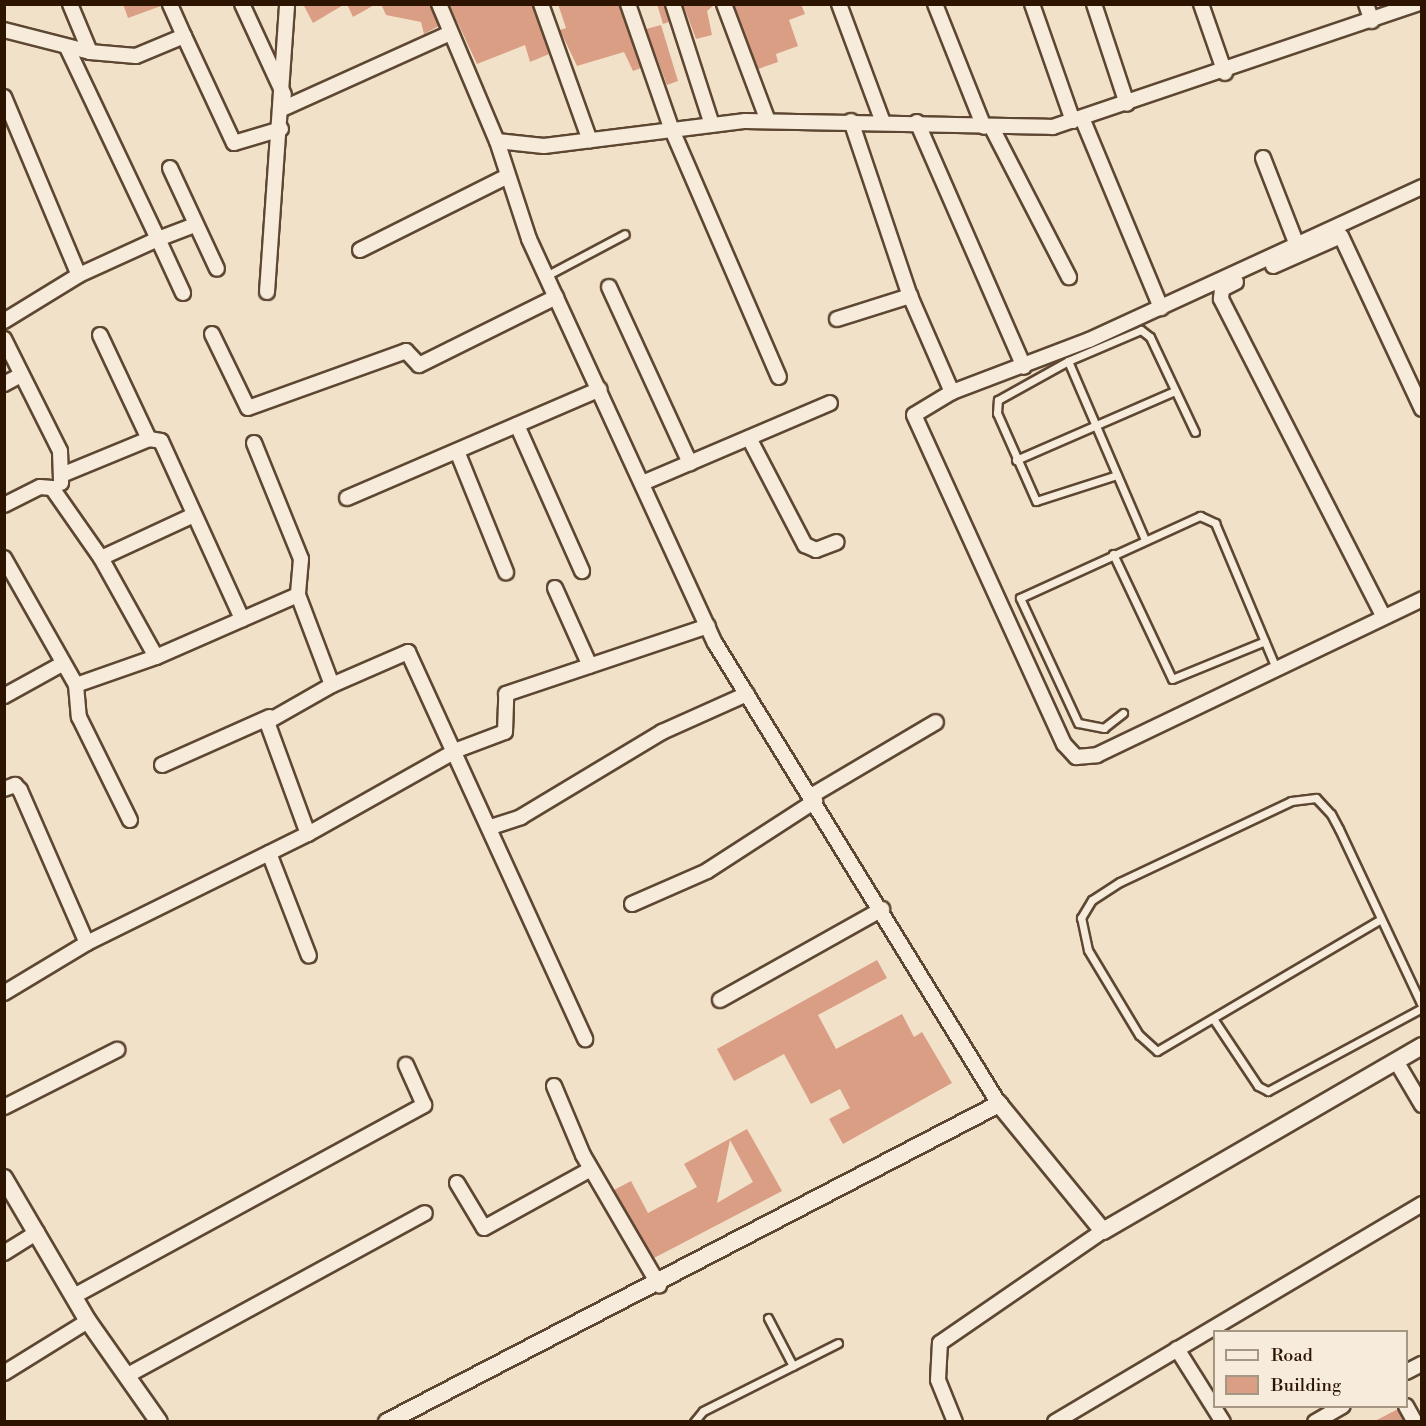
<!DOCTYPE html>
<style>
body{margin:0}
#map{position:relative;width:1426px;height:1426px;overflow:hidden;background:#f2e1c9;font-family:"Libre Bodoni",serif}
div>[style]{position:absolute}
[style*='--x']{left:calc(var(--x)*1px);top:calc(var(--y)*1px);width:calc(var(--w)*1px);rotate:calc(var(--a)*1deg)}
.building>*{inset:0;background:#d99e83}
.roads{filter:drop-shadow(2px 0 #5e4732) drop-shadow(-2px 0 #5e4732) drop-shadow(0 2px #5e4732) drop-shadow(0 -2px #5e4732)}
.service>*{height:7px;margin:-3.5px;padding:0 3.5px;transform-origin:3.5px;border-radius:3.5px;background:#f7ecdc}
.minor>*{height:14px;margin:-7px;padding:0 7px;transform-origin:7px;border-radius:7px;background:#f7ecdc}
.tertiary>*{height:16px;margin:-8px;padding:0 8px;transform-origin:8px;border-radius:8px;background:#f7ecdc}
span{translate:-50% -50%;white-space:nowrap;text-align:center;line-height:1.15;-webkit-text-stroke:4.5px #f7ecdc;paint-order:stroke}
.frame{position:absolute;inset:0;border:6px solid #2c1400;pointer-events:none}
.legend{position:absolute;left:1213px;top:1330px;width:195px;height:78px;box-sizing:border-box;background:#f7ecdc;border:2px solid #a69684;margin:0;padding:8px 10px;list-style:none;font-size:18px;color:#2c1400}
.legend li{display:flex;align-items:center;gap:12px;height:30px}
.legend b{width:30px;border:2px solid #a69684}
</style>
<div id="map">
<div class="building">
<i style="clip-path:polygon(123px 4px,161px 4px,161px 6px,128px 18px)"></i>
<i style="clip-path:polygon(303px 4px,345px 4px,313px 23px)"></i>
<i style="clip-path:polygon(347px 4px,376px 4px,353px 17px)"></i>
<i style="clip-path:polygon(381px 4px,430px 4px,439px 26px,424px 34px,421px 22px,386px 15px)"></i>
<i style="clip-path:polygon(449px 4px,532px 4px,549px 54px,530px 62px,525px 45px,477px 64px)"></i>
<i style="clip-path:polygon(558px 4px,619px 4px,641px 68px,633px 71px,624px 52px,577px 66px,560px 30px,566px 28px)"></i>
<i style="clip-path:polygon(657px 4px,664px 4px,669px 22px,663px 24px)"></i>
<i style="clip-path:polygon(683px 4px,715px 4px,707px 11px,712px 35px,696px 39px)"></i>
<i style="clip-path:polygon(734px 4px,801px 4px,805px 14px,789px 20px,798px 46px,776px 54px,778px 62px,758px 69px)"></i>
<i style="clip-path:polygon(661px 25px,678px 81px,667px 85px,646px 29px)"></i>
<i style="clip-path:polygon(877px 960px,887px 978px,818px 1015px,836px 1049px,902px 1014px,914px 1037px,922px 1032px,952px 1083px,843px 1144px,829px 1119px,850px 1108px,840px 1089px,811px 1104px,784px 1054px,734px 1081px,717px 1049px)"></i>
<i style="clip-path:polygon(evenodd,747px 1129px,782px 1191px,654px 1258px,614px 1190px,631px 1181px,648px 1213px,697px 1187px,684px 1164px,747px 1129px,730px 1140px,753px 1182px,717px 1203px,730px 1140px)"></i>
<i style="clip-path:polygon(1398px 1409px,1404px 1422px,1373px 1422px)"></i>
</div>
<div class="roads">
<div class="service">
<i style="--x:546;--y:276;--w:89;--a:-28"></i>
<i style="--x:1068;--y:361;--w:195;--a:66.7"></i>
<i style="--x:1016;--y:460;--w:173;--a:-23.5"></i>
<i style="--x:1117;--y:475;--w:85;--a:162.2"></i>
<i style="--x:1036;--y:501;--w:96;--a:-113.9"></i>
<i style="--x:997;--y:413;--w:13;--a:-86"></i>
<i style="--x:998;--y:400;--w:80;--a:-29.1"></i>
<i style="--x:1068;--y:361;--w:79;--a:-23"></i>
<i style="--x:1141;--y:330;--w:11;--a:38"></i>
<i style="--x:1150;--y:337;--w:105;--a:64.7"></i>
<i style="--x:1113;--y:554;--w:138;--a:64.7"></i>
<i style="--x:1172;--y:679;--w:100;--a:-22.2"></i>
<i style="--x:1123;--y:713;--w:24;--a:142"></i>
<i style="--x:1104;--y:728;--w:26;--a:-169"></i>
<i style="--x:1078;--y:723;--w:138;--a:-114.9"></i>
<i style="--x:1020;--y:598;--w:198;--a:-24.5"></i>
<i style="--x:1200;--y:516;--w:17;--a:25"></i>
<i style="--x:1215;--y:523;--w:157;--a:67.2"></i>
<i style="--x:1381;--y:919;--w:260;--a:149.5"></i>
<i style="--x:1157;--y:1051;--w:24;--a:-138"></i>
<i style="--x:1139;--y:1035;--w:99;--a:-121"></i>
<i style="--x:1088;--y:950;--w:33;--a:-102"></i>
<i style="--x:1081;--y:918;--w:21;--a:-59"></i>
<i style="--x:1092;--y:900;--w:33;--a:-33"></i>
<i style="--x:1120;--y:882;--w:189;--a:-25.3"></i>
<i style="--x:1291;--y:801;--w:25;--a:-7"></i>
<i style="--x:1316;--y:798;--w:22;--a:47"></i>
<i style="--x:1331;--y:814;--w:17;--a:62"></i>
<i style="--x:1339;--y:829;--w:195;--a:64.8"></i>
<i style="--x:1214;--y:1020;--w:79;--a:56.3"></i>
<i style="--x:1258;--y:1086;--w:11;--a:27"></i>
<i style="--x:1268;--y:1091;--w:175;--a:-28.3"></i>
<i style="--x:768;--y:1318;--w:54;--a:62.5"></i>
<i style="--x:694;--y:1422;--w:14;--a:-51"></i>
<i style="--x:703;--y:1411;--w:151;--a:-26.7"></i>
</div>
<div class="minor">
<i style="--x:70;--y:4;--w:52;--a:67.4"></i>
<i style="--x:242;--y:4;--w:100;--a:65.2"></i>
<i style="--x:439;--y:4;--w:149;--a:67.1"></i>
<i style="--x:497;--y:141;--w:103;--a:71.9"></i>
<i style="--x:529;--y:239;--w:445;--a:65.3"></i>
<i style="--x:715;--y:643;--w:541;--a:58.36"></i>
<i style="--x:541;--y:4;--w:145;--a:70.3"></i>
<i style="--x:628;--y:4;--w:133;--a:70.8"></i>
<i style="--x:672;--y:130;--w:269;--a:66.6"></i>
<i style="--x:673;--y:4;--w:127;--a:72.1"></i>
<i style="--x:724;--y:4;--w:125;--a:69.4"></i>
<i style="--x:839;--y:4;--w:126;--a:69.6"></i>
<i style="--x:935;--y:4;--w:132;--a:68.3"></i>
<i style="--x:1032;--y:4;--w:124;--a:70.7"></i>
<i style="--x:1094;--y:4;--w:105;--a:71.7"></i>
<i style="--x:1201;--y:4;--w:73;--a:70.8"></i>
<i style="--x:1366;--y:4;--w:18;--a:71"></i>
<i style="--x:4;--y:30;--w:89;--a:14.3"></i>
<i style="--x:90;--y:52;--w:46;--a:5"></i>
<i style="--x:136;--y:56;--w:52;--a:-22.6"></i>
<i style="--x:184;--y:36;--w:35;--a:-114"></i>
<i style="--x:184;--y:36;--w:118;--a:65"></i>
<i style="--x:234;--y:143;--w:49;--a:-16.6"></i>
<i style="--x:4;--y:97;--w:193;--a:67.2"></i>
<i style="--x:282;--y:109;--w:184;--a:-24.3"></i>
<i style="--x:1082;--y:118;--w:206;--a:67.4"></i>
<i style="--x:851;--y:121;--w:185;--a:71.4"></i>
<i style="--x:910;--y:296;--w:105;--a:66.4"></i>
<i style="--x:917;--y:122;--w:267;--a:66.4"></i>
<i style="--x:992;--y:128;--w:168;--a:62.7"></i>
<i style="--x:497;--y:141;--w:47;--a:6.1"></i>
<i style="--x:544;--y:146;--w:203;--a:-7.1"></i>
<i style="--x:745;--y:121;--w:308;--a:1.1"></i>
<i style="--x:1053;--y:127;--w:384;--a:-18.7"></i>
<i style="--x:1263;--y:158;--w:93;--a:68.7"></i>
<i style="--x:170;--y:168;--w:111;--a:65"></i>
<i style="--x:1422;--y:187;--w:366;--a:155.3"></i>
<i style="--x:1089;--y:340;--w:147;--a:159.2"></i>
<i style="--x:952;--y:392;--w:44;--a:148.8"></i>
<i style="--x:914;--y:415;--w:362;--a:65.5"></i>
<i style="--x:1064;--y:744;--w:18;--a:47"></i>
<i style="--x:1076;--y:757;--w:21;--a:-5"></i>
<i style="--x:1097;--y:755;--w:361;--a:-25.6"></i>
<i style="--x:360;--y:250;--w:165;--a:-26.6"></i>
<i style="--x:1273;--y:266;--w:74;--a:-23.8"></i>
<i style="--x:1341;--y:236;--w:191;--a:64.9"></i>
<i style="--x:1236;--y:282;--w:16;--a:153"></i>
<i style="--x:1222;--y:289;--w:10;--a:96"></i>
<i style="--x:1221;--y:299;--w:356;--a:62.9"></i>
<i style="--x:609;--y:287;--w:194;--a:65.3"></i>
<i style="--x:267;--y:292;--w:289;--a:-86"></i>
<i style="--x:183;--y:293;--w:60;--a:-114.8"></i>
<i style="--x:158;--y:239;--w:40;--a:-21"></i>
<i style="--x:837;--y:319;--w:77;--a:-17.5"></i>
<i style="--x:4;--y:321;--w:88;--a:-31.5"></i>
<i style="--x:79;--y:275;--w:87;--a:-24.5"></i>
<i style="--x:158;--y:239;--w:212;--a:-115.4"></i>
<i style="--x:212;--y:334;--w:82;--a:64.1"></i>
<i style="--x:248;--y:408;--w:168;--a:-19.8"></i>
<i style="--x:406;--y:351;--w:19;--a:47"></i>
<i style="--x:419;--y:365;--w:153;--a:-26.4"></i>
<i style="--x:100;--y:335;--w:115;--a:64.8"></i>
<i style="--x:4;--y:339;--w:125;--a:63.4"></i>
<i style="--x:60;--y:451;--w:32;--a:88"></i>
<i style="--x:4;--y:384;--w:19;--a:-28"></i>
<i style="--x:517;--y:425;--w:160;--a:66"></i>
<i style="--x:749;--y:438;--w:121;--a:62.4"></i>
<i style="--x:805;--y:545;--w:12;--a:24"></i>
<i style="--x:816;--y:550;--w:22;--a:-21"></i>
<i style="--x:254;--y:443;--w:125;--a:67.9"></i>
<i style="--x:301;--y:559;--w:36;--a:95"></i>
<i style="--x:298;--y:595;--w:96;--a:69.3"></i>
<i style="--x:332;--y:685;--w:83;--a:-23.5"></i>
<i style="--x:408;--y:652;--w:426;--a:65.4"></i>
<i style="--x:457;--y:451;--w:131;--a:68"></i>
<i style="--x:64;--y:474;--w:92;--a:-22.4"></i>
<i style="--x:149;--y:439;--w:12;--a:9"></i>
<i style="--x:161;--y:441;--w:196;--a:65.5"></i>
<i style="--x:645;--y:482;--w:201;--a:-23.1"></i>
<i style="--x:347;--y:498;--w:275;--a:-23.3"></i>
<i style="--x:4;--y:505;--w:40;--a:-26.6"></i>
<i style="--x:40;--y:487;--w:12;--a:5"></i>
<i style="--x:52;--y:488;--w:85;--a:55"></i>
<i style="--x:101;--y:558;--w:113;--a:60.9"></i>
<i style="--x:156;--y:657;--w:155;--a:-23.6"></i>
<i style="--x:4;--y:558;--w:146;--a:60.4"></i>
<i style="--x:76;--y:685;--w:85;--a:-19.3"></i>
<i style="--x:101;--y:558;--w:102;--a:-24.8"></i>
<i style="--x:555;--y:588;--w:85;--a:65.8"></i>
<i style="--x:76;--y:685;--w:32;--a:85"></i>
<i style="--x:79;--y:717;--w:115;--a:63.7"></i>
<i style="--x:4;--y:696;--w:66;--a:-28.9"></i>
<i style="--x:162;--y:765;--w:118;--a:-24"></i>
<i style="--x:4;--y:789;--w:12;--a:-20"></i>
<i style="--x:15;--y:785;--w:7;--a:45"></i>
<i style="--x:20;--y:790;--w:167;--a:66.4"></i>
<i style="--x:811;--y:796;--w:145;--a:-30.6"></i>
<i style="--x:491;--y:827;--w:32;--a:-18"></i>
<i style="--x:521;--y:817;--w:165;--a:-31.1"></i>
<i style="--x:662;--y:732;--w:93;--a:-24.1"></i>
<i style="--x:308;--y:834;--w:119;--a:-110.1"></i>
<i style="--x:267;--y:722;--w:75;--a:-29.6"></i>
<i style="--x:269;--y:853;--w:110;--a:68.8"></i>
<i style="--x:632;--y:904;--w:82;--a:-23.7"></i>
<i style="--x:707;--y:871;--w:129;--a:-32.9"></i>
<i style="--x:4;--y:993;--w:97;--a:-31.1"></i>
<i style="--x:87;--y:943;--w:246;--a:-26.3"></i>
<i style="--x:308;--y:834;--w:171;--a:-29.4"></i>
<i style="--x:457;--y:750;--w:51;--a:-20.6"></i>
<i style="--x:505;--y:732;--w:38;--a:-88"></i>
<i style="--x:506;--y:694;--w:213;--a:-18.6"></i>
<i style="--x:720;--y:1000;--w:186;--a:-29.3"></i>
<i style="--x:1396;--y:1061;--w:51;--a:59.4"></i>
<i style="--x:554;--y:1086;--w:75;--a:67.2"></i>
<i style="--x:583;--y:1155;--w:151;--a:59.7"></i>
<i style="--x:4;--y:1107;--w:127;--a:-26.8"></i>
<i style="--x:457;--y:1183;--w:52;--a:59"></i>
<i style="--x:484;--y:1228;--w:122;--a:-28.9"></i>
<i style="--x:4;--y:1253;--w:39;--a:-32"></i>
<i style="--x:74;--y:1296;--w:399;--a:-28.6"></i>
<i style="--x:424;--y:1105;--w:44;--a:-114.2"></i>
<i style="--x:1177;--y:1349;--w:86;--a:57.8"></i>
<i style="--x:1406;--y:1372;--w:18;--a:-27"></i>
<i style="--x:4;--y:1373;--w:99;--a:-31.8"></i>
<i style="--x:128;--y:1375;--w:338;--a:-28.6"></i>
<i style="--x:1406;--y:1406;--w:18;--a:61"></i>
<i style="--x:955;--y:1422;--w:45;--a:-112"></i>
<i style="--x:938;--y:1380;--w:37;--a:-87"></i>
<i style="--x:940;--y:1343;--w:198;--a:-34.5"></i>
<i style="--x:1055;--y:1422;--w:427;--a:-30.7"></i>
<i style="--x:1315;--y:1422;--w:32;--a:-30"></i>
</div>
<div class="tertiary">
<i style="--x:4;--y:1178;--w:166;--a:59.6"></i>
<i style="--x:88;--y:1321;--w:123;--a:54.9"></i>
<i style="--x:387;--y:1422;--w:690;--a:-27.46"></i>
<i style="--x:999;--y:1104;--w:164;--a:50.7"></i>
<i style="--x:1103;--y:1231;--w:369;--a:-30.1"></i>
</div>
</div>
<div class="frame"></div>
<ul class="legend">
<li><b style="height:8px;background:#f7ecdc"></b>Road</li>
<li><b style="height:16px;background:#d99e83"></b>Building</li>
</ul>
</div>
